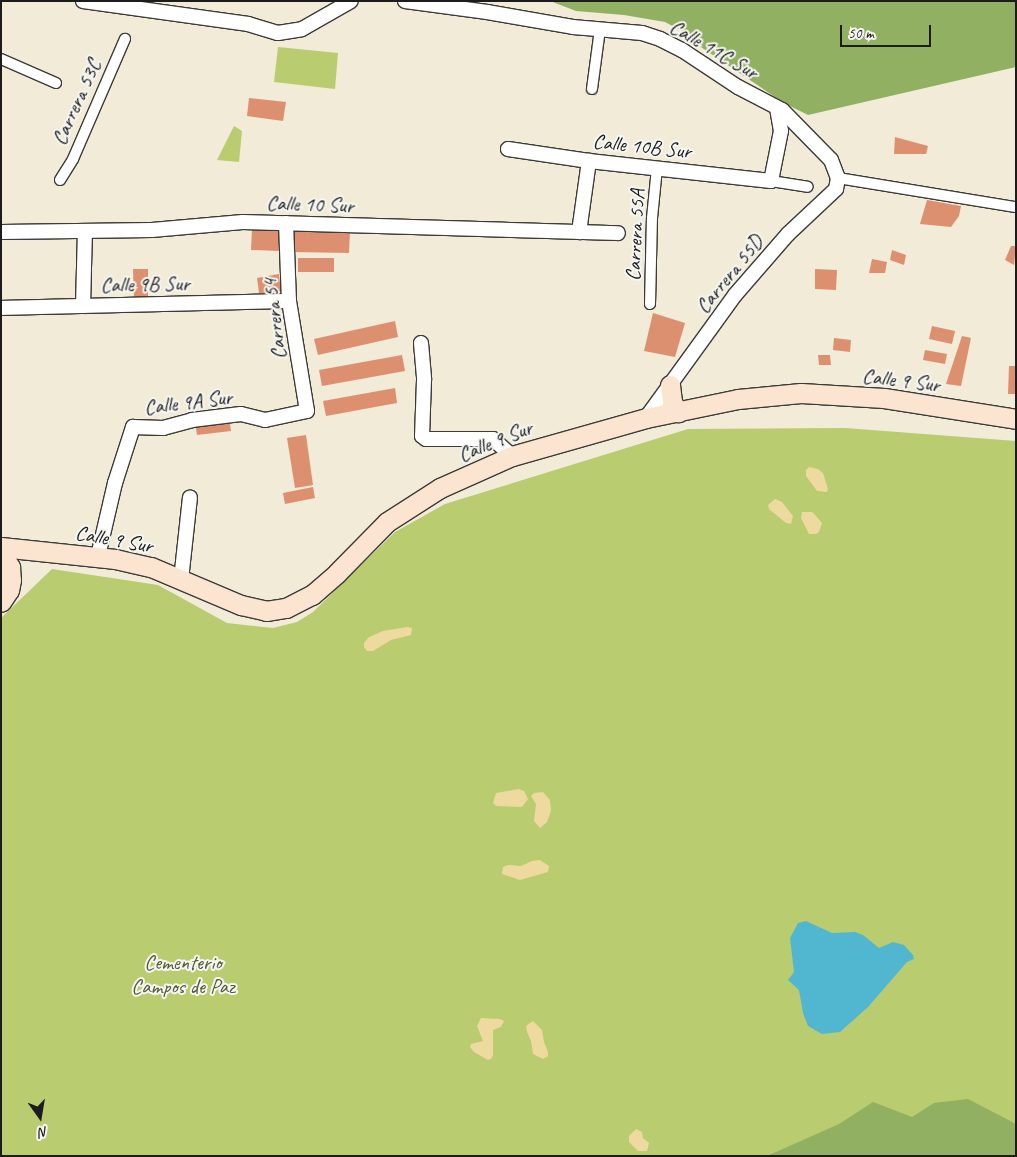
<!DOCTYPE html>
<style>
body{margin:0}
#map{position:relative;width:1017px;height:1157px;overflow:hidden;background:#f1ebd8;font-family:Caveat,sans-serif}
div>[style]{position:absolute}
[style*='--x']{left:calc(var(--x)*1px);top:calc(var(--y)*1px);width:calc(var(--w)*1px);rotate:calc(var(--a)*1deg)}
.green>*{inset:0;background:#b9cc6f}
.forest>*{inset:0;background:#92b062}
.sand>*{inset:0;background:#eeda9e}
.water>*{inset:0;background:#51b7d0}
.building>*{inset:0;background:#dd9070}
.roads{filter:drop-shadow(1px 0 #3c3b38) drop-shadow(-1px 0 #3c3b38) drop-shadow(0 1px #3c3b38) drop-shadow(0 -1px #3c3b38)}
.pedestrian>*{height:10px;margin:-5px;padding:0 5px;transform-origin:5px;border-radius:5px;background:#fff}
.minor>*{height:14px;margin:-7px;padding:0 7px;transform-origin:7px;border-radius:7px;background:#fff}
.secondary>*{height:19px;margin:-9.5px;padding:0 9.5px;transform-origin:9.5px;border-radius:9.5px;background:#fce5d0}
span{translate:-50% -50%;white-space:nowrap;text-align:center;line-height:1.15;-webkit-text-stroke:4px #f6f6f2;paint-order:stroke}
.street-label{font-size:21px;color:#1c1c1c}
.park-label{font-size:21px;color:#535a39}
.frame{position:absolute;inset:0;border:2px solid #1c1c1c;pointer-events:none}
.north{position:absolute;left:15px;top:1092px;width:50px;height:50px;-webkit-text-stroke:4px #f6f6f2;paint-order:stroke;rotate:167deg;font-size:14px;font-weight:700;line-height:20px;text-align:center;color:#1c1c1c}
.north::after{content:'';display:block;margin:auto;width:18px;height:22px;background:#1c1c1c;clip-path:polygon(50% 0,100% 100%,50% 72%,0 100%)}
.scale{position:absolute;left:840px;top:25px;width:91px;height:22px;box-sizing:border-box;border:2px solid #1c1c1c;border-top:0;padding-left:6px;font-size:15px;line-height:18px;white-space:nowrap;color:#1c1c1c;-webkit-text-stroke:4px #f6f6f2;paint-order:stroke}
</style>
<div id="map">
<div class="green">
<i style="clip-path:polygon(278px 47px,338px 53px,335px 89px,274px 82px)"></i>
<i style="clip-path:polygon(234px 126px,242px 131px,239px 162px,217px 160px)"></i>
<i style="clip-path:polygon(845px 428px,1016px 441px,1016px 1156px,1px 1156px,1px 618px,52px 569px,158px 585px,227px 623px,273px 628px,297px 622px,313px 612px,395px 532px,445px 504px,688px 429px)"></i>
</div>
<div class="forest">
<i style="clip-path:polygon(550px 1px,1016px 1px,1016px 67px,808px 115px,784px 103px,686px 37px,684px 32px,665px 22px,624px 15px,576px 11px)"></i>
<i style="clip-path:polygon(968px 1099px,1016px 1124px,1016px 1156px,767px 1156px,839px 1124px,873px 1102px,912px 1117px,934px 1103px)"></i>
</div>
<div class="sand">
<i style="clip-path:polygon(809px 467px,818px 469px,823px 473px,828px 489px,827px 492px,817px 491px,806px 476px,806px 470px)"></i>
<i style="clip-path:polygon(775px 499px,782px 502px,793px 516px,791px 524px,786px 523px,769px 509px,768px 505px)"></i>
<i style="clip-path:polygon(802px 512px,812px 512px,816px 516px,822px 523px,819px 532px,816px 534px,809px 534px,801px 518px)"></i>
<i style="clip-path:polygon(408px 627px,412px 628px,411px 635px,391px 640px,373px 651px,367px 651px,364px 647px,364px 643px,369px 637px,383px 631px)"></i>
<i style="clip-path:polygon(519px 789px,524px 791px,528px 799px,522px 807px,496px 806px,493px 803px,496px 793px)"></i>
<i style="clip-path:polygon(543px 792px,550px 800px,551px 811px,547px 822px,540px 828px,534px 821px,536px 804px,531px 796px,534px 793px)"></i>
<i style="clip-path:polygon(540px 860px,549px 866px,548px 872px,520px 880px,502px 874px,503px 867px,508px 865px,521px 866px,532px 861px)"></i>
<i style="clip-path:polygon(481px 1018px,500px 1019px,504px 1021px,501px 1027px,493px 1030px,493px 1055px,491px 1059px,488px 1060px,474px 1052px,470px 1047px,471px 1044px,483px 1041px,477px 1026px)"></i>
<i style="clip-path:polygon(533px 1021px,542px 1030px,544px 1042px,548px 1052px,548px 1056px,543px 1059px,533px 1054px,531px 1041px,527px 1032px,526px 1026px)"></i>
<i style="clip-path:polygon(636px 1129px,642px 1132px,643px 1138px,649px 1143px,647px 1151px,638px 1151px,629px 1142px,629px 1136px)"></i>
</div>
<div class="water">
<i style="clip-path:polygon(806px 921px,832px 933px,855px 932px,863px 935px,879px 948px,893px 942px,904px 945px,913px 955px,914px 959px,907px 962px,868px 1007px,840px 1032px,822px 1034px,808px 1026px,803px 1013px,799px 990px,788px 980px,794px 972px,790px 938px,798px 923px)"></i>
</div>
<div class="building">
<i style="clip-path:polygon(249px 98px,286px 102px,283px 121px,247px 116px)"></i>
<i style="clip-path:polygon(895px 137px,928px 146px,926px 154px,894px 154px)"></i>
<i style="clip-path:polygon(927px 200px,961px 206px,959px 216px,951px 227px,920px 224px)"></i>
<i style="clip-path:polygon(252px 229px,279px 230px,279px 251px,251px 250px)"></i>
<i style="clip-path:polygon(293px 230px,350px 231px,349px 253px,293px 252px)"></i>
<i style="clip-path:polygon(1011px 246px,1016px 246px,1014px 265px,1005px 260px)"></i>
<i style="clip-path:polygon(892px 250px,906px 255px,904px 265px,890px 260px)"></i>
<i style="clip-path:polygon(298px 258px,334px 258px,334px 272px,298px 272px)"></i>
<i style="clip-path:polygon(872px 259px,887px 262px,885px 273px,869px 273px)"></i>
<i style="clip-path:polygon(133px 269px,148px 269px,148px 297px,134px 298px)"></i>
<i style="clip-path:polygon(815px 269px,837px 270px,836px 290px,815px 289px)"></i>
<i style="clip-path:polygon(279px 274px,281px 292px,259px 293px,257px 278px)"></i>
<i style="clip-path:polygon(653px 313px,685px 323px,675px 357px,644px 351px)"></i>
<i style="clip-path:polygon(395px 321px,398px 337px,318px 355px,314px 339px)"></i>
<i style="clip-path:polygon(932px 326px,955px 331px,952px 344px,929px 339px)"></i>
<i style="clip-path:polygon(962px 336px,971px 338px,961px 386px,946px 384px)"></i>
<i style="clip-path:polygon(834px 338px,851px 340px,850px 352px,833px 350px)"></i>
<i style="clip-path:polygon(925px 350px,947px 354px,945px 364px,923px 360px)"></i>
<i style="clip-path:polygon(402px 355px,405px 371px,322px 386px,319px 370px)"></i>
<i style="clip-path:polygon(818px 355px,830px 355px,831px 365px,819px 365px)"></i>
<i style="clip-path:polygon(1009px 366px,1016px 366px,1016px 394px,1008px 394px)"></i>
<i style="clip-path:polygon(395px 388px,397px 403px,326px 416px,323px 401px)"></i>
<i style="clip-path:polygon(229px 417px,231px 431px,197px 435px,195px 422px)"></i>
<i style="clip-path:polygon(306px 435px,313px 485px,295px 488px,287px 438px)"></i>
<i style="clip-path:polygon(313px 487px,315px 498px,285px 504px,283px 493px)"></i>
</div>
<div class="roads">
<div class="pedestrian">
<i style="--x:1;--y:59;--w:60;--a:23.6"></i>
<i style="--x:592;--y:89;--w:61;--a:-82.4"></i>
<i style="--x:838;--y:178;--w:180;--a:9.3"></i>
<i style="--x:60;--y:180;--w:25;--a:-58"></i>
<i style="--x:73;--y:159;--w:131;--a:-66.6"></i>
<i style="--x:771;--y:181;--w:37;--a:9"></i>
<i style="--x:650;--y:304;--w:86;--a:-88.7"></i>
<i style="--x:652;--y:218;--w:50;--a:-84.3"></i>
</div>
<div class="minor">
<i style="--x:83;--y:1;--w:167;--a:7.9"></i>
<i style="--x:248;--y:24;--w:31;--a:17"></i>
<i style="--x:278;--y:33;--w:24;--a:-9"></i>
<i style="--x:302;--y:29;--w:56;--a:-29.7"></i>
<i style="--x:405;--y:1;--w:83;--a:7.6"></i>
<i style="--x:487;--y:12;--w:87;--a:9.9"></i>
<i style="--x:573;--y:27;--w:69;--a:5"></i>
<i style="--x:642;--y:33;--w:19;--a:18"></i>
<i style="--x:660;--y:39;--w:25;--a:27"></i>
<i style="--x:682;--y:50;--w:67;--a:33.5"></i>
<i style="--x:738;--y:87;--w:50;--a:27.6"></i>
<i style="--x:782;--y:110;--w:70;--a:45.6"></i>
<i style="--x:831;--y:160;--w:19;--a:69"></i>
<i style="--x:838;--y:178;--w:11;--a:100"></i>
<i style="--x:836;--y:189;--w:66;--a:136.8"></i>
<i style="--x:788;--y:234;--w:81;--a:131"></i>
<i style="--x:735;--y:295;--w:152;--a:125.9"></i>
<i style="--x:508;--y:149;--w:82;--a:8.4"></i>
<i style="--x:589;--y:161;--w:183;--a:6.3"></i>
<i style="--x:771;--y:181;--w:51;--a:-78.7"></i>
<i style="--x:781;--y:131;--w:23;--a:-100"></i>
<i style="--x:1;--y:232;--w:151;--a:-0.8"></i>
<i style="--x:152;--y:230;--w:91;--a:-5"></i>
<i style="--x:243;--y:222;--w:375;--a:1.7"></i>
<i style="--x:579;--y:232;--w:72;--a:-82"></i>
<i style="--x:83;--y:306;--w:75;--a:-88.5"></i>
<i style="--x:1;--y:308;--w:288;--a:-1.4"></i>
<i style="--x:421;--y:343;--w:37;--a:85"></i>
<i style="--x:424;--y:380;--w:56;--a:92"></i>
<i style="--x:422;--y:436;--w:5;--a:37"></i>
<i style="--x:426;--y:439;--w:67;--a:0"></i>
<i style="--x:493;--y:439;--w:25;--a:42"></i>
<i style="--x:98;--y:556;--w:75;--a:-76.9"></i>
<i style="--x:115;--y:483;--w:59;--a:-72.2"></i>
<i style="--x:133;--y:427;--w:30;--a:2"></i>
<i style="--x:163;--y:428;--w:30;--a:-15"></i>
<i style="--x:192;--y:420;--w:49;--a:-7"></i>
<i style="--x:241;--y:414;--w:25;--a:14"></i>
<i style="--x:265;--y:420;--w:43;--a:-12.1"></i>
<i style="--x:307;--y:411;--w:111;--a:-99.3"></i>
<i style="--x:289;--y:301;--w:78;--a:-92.2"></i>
<i style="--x:181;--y:580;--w:83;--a:-83.8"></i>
</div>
<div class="secondary">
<i style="--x:670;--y:385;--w:17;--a:83"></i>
<i style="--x:672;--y:402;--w:12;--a:59"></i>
<i style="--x:1;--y:547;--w:115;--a:6"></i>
<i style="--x:115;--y:559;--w:37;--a:13"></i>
<i style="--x:151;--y:567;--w:98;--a:22.9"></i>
<i style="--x:241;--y:605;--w:26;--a:13"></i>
<i style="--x:266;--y:611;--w:20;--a:-9"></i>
<i style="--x:286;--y:608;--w:29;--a:-27"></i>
<i style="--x:312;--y:595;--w:33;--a:-41"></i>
<i style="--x:337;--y:573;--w:71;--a:-45.6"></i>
<i style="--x:387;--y:522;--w:63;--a:-32.7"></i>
<i style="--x:440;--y:488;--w:79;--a:-24"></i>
<i style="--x:512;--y:456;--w:139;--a:-15.8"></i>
<i style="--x:646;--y:418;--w:94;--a:-11.7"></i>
<i style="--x:738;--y:399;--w:63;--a:-5.4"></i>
<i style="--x:801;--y:393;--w:83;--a:3.4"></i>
<i style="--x:884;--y:398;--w:134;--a:9"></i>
<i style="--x:1;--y:553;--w:17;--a:57"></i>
<i style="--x:10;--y:567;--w:13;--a:86"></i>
<i style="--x:11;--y:580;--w:10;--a:101"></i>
<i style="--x:9;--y:590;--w:14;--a:124"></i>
</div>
</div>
<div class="street-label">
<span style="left:714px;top:49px;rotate:30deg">Calle 11C Sur</span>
<span style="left:76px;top:102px;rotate:-66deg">Carrera 53C</span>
<span style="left:642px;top:146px;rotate:6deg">Calle 10B Sur</span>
<span style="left:310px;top:204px;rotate:2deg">Calle 10 Sur</span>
<span style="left:635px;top:235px;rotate:-87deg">Carrera 55A</span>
<span style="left:729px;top:274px;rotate:-51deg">Carrera 55D</span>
<span style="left:145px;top:284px;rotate:-1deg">Calle 9B Sur</span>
<span style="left:274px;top:319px;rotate:-97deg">Carrera 54</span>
<span style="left:901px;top:380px;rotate:7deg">Calle 9 Sur</span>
<span style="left:188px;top:402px;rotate:-7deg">Calle 9A Sur</span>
<span style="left:495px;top:441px;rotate:-22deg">Calle 9 Sur</span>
<span style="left:114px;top:539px;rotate:10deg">Calle 9 Sur</span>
</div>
<div class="park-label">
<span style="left:183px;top:974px">Cementerio<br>Campos de Paz</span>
</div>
<div class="frame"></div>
<div class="north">N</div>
<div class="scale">50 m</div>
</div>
